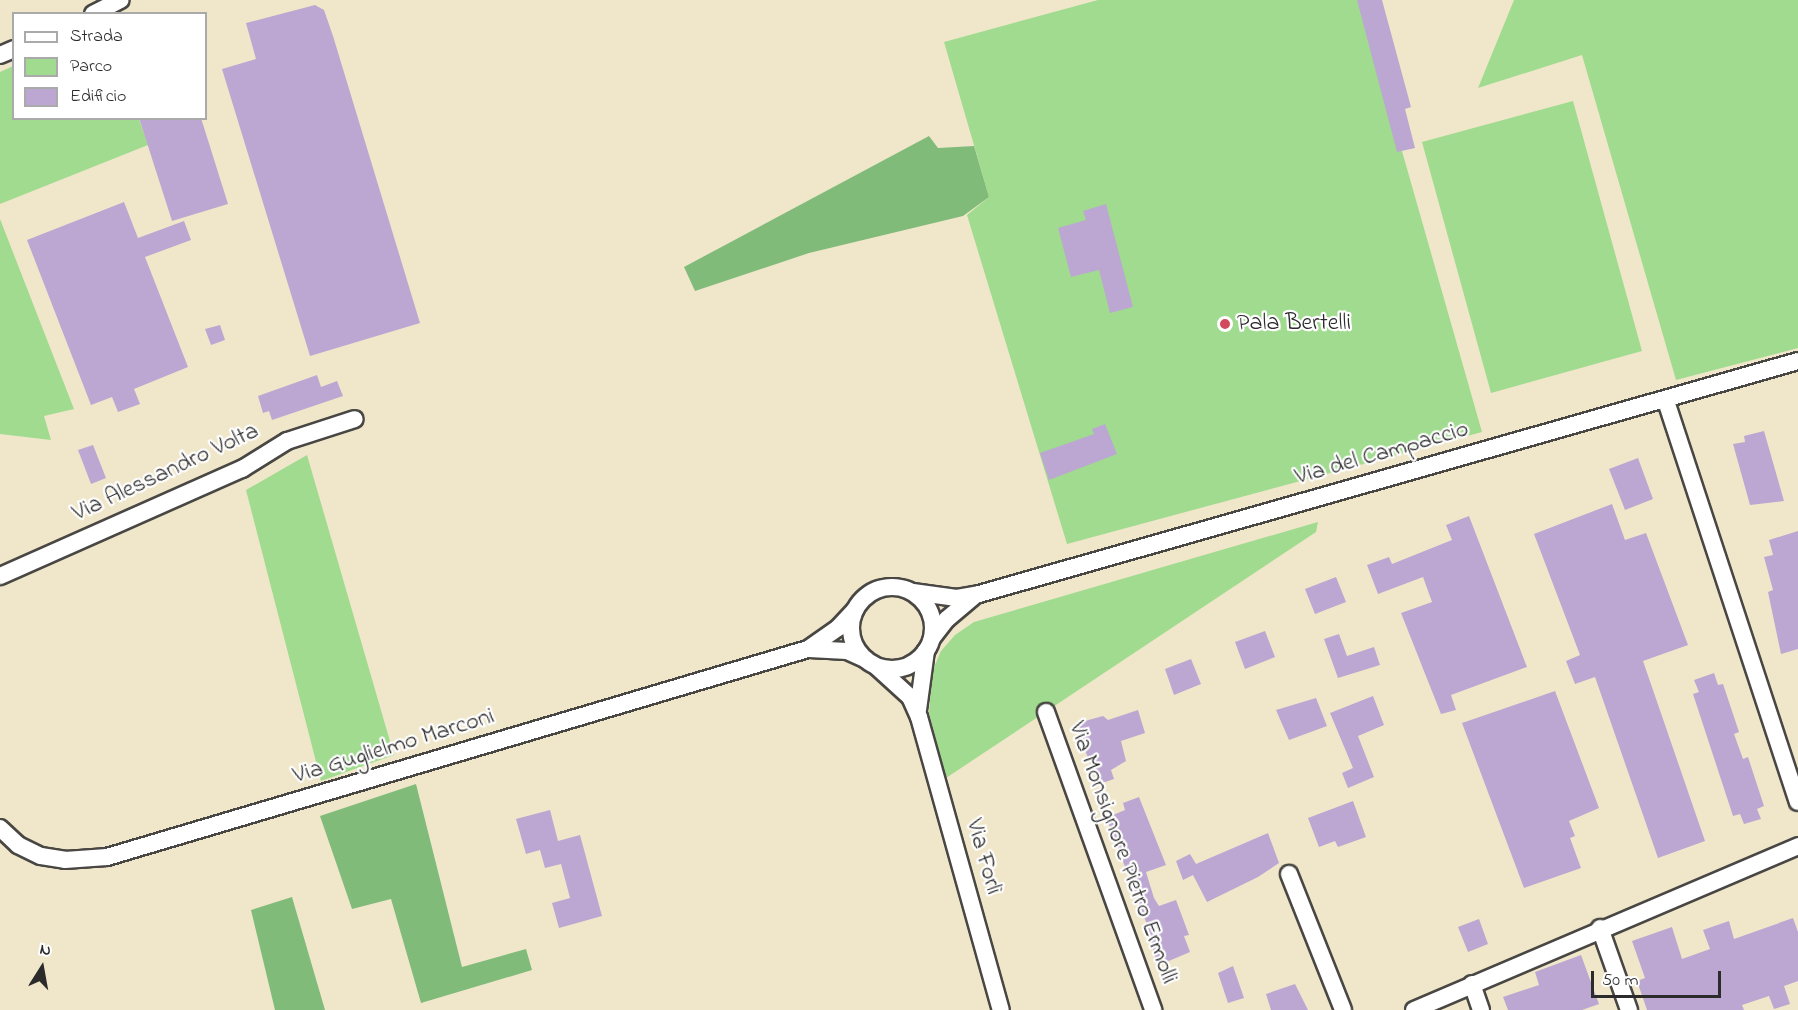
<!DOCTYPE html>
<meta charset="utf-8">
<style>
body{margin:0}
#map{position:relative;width:1798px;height:1010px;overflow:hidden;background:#f0e7cb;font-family:"Indie Flower",sans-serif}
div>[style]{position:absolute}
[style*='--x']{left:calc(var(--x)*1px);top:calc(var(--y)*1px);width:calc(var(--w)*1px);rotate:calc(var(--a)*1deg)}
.green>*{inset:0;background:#a0db8f}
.forest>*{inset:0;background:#80bb7a}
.building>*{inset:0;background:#bba7d1}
.roads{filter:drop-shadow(2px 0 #494743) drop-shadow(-2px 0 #494743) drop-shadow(0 2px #494743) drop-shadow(0 -2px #494743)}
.street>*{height:16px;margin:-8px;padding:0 8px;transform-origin:8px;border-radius:8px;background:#fff}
.street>.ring{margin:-8px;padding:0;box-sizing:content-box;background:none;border:16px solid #fff;border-radius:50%}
.dots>*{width:16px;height:16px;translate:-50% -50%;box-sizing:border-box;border:3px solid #fff;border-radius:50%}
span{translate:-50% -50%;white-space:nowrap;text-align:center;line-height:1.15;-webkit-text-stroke:4.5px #fff;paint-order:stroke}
.poi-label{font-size:24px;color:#2b2b2b}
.left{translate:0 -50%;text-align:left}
.street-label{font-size:24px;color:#2b2b2b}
.legend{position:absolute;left:12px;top:12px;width:195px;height:108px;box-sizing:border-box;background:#fff;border:2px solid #aaa;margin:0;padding:8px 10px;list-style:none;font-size:18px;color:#2b2b2b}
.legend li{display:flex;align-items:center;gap:12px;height:30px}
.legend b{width:30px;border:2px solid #aaa}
.north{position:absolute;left:12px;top:938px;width:60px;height:60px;-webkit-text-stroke:4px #fff;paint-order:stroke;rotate:11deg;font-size:16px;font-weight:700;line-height:24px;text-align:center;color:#2b2b2b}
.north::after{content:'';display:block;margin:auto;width:21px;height:27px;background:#2b2b2b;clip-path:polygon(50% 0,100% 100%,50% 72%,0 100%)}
.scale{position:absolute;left:1591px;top:971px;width:130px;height:27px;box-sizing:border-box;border:3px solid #2b2b2b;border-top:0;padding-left:8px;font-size:18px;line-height:21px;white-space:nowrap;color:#2b2b2b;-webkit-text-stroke:4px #fff;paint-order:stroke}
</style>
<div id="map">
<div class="green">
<i style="clip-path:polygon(1098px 0,1359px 0,1482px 432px,1067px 544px,967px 215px,989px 197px,944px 42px)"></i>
<i style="clip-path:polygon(1514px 0,1798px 0,1798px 348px,1676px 380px,1582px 55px,1478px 88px)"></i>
<i style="clip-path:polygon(13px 66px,14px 118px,139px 119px,148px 145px,0 204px,0 72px)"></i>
<i style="clip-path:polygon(1573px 101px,1642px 351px,1491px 393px,1422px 142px)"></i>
<i style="clip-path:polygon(0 219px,74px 409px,44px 416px,51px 440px,0 434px)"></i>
<i style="clip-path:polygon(307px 455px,394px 755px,321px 781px,246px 490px)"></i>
<i style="clip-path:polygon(1318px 522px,1316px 532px,946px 778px,929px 713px,932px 672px,941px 651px,955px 635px,974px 622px)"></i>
</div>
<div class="forest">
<i style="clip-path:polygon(929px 136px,938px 148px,974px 146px,989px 197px,963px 216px,809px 253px,695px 291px,684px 267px)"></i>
<i style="clip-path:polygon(416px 784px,462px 967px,526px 949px,532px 970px,421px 1003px,391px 899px,352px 909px,320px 816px)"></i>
<i style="clip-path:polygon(292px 897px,325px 1010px,275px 1010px,251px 910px)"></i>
</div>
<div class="building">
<i style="clip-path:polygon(1357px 0,1382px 0,1411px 107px,1405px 109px,1415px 148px,1397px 152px)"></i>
<i style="clip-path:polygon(315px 5px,324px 10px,333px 36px,420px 323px,310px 356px,222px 69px,256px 59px,246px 23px)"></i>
<i style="clip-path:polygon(139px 118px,201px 118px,228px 204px,172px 221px)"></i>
<i style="clip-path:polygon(124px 202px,138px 238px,184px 221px,191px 240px,145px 257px,188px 367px,134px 389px,140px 404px,118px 412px,112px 397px,91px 405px,27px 240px)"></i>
<i style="clip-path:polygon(1106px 204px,1133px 307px,1110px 313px,1099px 270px,1071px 277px,1058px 228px,1086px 220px,1083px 211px)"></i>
<i style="clip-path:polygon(220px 325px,225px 340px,211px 345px,205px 329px)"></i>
<i style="clip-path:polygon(317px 375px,321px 387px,337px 381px,343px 396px,272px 420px,269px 411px,263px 413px,258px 396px)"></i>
<i style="clip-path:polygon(1105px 424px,1117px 454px,1049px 480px,1040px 453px,1094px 434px,1092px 429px)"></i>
<i style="clip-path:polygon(1764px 431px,1784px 501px,1750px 505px,1733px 444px,1745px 442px,1744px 436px)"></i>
<i style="clip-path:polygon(93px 445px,106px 478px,91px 484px,78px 450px)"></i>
<i style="clip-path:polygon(1638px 458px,1653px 499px,1625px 510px,1609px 469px)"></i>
<i style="clip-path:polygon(1612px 504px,1625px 540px,1646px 533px,1688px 645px,1643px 661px,1705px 841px,1658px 858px,1595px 677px,1575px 684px,1566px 661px,1580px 655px,1534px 534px)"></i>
<i style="clip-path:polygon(1469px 516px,1527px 667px,1451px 695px,1456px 710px,1441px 714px,1401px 613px,1432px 602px,1423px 577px,1378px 594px,1367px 565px,1389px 557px,1392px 564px,1452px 540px,1446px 525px)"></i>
<i style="clip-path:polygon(1798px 531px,1798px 649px,1781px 654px,1768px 592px,1773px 590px,1764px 557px,1773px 555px,1769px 540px)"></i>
<i style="clip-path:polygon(1336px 577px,1346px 602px,1315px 614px,1305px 589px)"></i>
<i style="clip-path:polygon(1265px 631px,1275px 657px,1245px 669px,1235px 642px)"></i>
<i style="clip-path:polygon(1339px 634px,1347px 656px,1374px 647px,1380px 665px,1338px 678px,1324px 639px)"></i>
<i style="clip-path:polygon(1191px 659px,1201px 684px,1174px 695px,1165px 669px)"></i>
<i style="clip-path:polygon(1714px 673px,1718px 685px,1723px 684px,1739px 732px,1734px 734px,1743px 759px,1748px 757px,1764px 806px,1757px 809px,1761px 819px,1744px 824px,1740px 814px,1733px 816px,1693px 694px,1699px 692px,1694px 680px)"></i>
<i style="clip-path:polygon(1555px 691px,1599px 808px,1569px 821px,1575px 836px,1570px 838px,1581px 868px,1524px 888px,1462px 723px)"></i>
<i style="clip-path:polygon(1373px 696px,1384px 725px,1358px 736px,1374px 777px,1348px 788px,1342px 773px,1353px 768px,1330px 713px)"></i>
<i style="clip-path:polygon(1316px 698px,1327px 726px,1289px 740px,1276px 710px)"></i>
<i style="clip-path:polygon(1138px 710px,1145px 733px,1121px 741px,1126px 761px,1111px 770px,1114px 779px,1099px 784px,1074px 724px,1103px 716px,1108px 720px)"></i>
<i style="clip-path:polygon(1139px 797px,1166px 865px,1146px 872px,1154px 898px,1159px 906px,1176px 900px,1189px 935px,1184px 936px,1190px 952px,1157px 966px,1148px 927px,1108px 822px,1108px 817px,1125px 810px,1123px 803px)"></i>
<i style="clip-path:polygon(1353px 801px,1366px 837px,1338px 847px,1335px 841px,1319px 847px,1308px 818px)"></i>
<i style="clip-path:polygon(550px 810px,558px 841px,580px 835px,602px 916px,559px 928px,552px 903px,570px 898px,561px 864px,545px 868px,540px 850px,526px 854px,516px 819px)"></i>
<i style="clip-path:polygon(1268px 833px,1279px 863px,1258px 877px,1207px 902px,1193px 875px,1183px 880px,1176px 861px,1190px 854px,1196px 864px)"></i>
<i style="clip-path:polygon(1793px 918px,1798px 932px,1798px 981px,1784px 986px,1790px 1004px,1774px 1009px,1769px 996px,1742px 1005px,1744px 1010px,1647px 1010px,1637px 981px,1645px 978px,1632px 941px,1672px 927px,1682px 959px,1710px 949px,1703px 930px,1729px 921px,1734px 939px)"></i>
<i style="clip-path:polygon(1479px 919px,1488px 944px,1468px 952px,1458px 927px)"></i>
<i style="clip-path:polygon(1581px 955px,1599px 1004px,1582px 1010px,1508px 1010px,1503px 997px,1539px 985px,1535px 972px)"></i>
<i style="clip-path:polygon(1233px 966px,1244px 998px,1228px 1003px,1218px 973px)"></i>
<i style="clip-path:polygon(1295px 984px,1308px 1010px,1271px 1010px,1266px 994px)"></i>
</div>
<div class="roads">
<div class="street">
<i style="--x:93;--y:14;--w:31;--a:-27"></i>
<i style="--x:0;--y:55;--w:15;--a:-23"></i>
<i style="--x:1666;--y:401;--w:422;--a:71.8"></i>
<i style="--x:0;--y:576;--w:265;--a:-23.9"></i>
<i style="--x:242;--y:469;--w:53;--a:-31.9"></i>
<i style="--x:287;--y:441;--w:71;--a:-17.9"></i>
<i class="ring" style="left:851px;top:587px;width:66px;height:66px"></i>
<i style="--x:913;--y:592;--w:44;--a:7.8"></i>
<i style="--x:957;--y:598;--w:22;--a:-10"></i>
<i style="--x:979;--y:594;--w:851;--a:-15.88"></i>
<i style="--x:932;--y:638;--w:24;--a:-52"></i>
<i style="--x:947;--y:619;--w:34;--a:-40"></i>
<i style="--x:809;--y:649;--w:38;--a:3"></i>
<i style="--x:847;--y:651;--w:20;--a:24"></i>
<i style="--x:877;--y:667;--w:45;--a:42.3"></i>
<i style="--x:910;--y:697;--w:22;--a:66"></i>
<i style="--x:919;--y:717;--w:304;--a:74.4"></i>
<i style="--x:918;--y:710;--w:60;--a:-82.3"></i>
<i style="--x:1046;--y:712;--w:317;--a:70.2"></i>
<i style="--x:0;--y:828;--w:25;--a:43"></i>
<i style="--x:18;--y:845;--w:25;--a:26"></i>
<i style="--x:41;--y:856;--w:24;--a:9"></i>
<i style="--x:65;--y:860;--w:42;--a:-4.1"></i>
<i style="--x:107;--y:857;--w:731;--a:-16.53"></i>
<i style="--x:808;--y:649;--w:37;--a:-35"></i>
<i style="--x:838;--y:628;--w:25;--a:-47"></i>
<i style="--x:1289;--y:874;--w:146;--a:68.3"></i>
<i style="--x:1600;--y:928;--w:87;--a:70.5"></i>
<i style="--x:1472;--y:984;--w:28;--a:71"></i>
<i style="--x:1414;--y:1010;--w:418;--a:-23.1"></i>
</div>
</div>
<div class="dots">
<i style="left:1225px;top:324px;background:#d1495b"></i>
</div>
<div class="poi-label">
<span class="left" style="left:1237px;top:324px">Pala Bertelli</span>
</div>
<div class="street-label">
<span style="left:1382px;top:454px;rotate:-16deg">Via del Campaccio</span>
<span style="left:166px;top:473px;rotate:-25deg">Via Alessandro Volta</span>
<span style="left:394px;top:747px;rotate:-17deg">Via Guglielmo Marconi</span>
<span style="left:1122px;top:853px;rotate:70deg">Via Monsignore Pietro Ermolli</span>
<span style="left:983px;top:857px;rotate:74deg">Via Forlì</span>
</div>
<ul class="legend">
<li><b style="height:8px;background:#fff"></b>Strada</li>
<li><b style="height:16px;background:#a0db8f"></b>Parco</li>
<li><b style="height:16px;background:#bba7d1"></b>Edificio</li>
</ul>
<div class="north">N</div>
<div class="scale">50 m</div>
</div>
